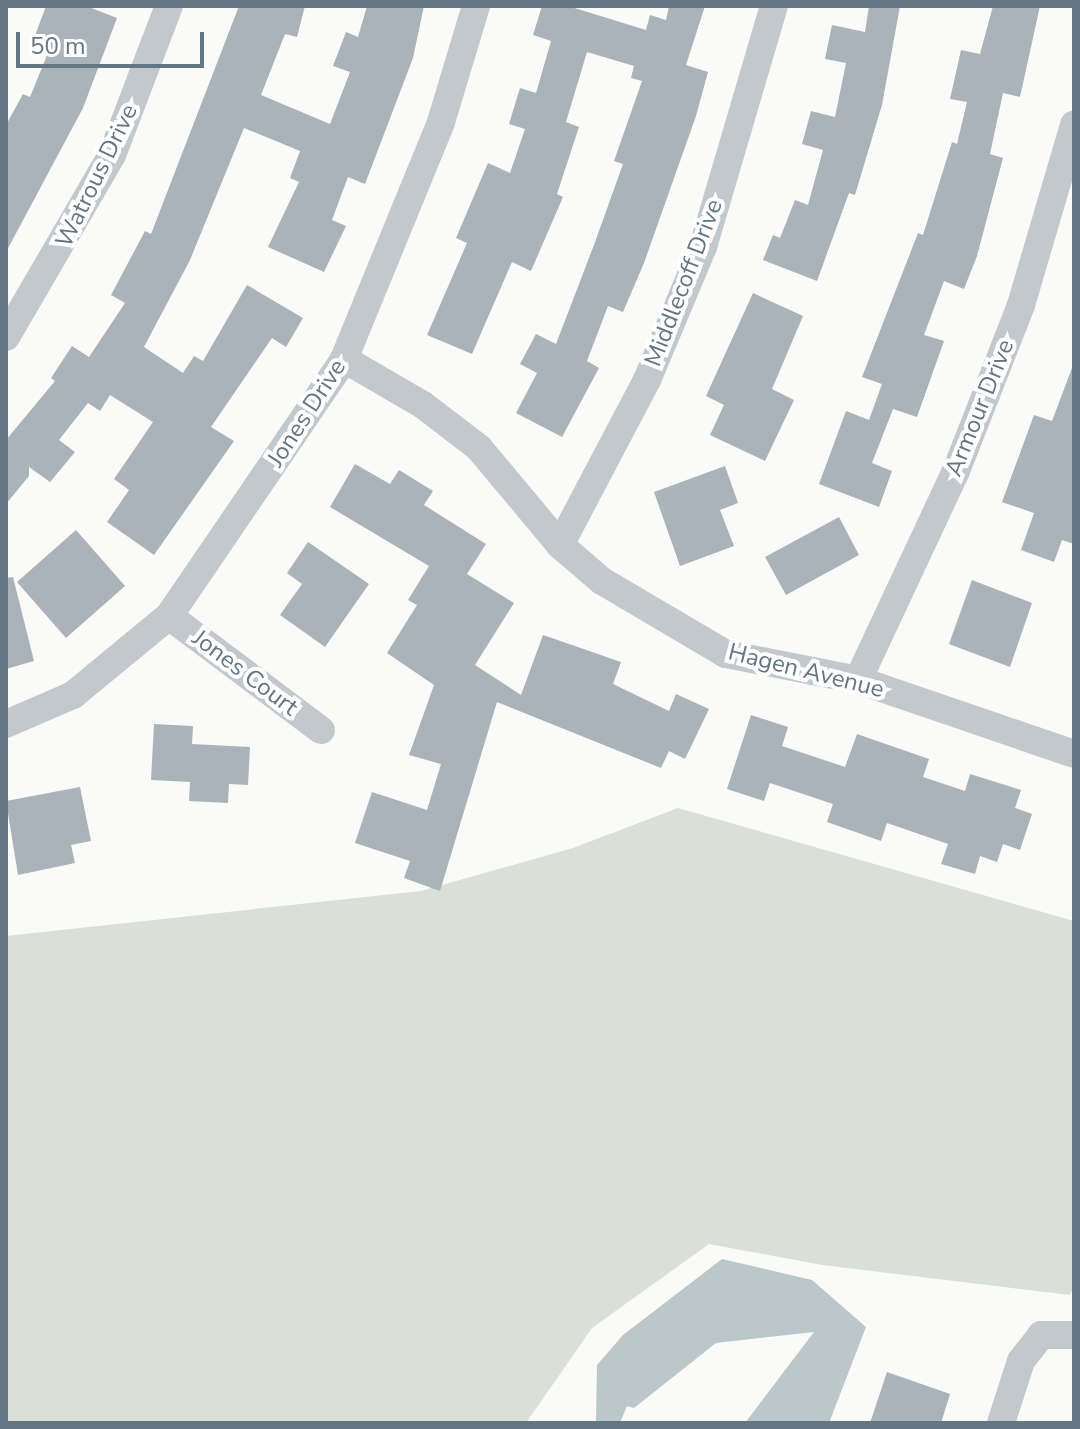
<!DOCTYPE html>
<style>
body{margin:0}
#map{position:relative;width:1080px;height:1429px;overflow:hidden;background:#fafaf8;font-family:"Nunito Sans",sans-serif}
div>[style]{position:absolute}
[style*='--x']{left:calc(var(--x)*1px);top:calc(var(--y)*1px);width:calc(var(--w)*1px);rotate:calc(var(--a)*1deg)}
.green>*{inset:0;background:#dadfd7}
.water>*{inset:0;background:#bbc7cb}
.building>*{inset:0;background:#aab3b9}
.minor>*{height:28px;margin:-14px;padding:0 14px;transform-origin:14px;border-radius:14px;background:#c3c8cc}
span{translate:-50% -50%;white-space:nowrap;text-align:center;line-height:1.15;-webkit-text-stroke:8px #fff;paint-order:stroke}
.street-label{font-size:24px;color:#657683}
.frame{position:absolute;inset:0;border:8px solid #657683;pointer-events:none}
.scale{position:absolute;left:16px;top:32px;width:188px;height:36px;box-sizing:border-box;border:4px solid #657683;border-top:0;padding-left:10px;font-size:24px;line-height:28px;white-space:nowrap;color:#657683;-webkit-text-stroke:6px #fff;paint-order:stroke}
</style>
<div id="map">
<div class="green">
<i style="clip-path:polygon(678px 808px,1074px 921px,1074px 1286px,1070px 1295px,822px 1265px,709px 1244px,592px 1328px,526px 1423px,6px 1423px,6px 936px,421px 891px,573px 848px)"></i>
</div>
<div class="water">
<i style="clip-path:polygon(722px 1259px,812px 1280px,866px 1327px,829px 1423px,745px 1423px,814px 1332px,716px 1343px,634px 1408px,627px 1406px,620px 1423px,596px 1423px,597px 1365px,623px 1335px)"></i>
</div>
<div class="building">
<i style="clip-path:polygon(46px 6px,86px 6px,117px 18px,83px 108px,6px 252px,6px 125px,23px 94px,30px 97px,50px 48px,33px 41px)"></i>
<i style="clip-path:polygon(239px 6px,305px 6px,297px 37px,285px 34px,261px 95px,330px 124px,350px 72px,333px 66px,346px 32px,358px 37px,367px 6px,424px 6px,413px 58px,365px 184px,348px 177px,332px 220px,346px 226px,324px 272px,268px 247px,299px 182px,290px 178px,300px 151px,244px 128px,190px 260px,144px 347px,183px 373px,194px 356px,203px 361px,247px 285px,303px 318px,286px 347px,272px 338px,211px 427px,234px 441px,154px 555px,107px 522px,129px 490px,114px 479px,153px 422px,110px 395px,100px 411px,88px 403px,59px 440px,75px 452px,50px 482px,29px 467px,29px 476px,6px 504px,6px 440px,55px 381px,51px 378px,72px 346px,89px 357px,125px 303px,111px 295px,145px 231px,151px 234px)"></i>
<i style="clip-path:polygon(542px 6px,568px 6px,646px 30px,650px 15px,666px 20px,669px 6px,705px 6px,686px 65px,708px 72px,696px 116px,644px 263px,623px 312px,608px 306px,587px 361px,599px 368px,562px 437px,516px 413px,537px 373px,520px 364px,536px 334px,556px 344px,594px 245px,623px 164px,614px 161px,642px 81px,631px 78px,634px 66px,587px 52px,566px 122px,579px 127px,557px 194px,563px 197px,531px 271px,512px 262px,472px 354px,427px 335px,467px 243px,456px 238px,488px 163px,510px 173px,525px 129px,509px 124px,520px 88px,536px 93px,551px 41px,533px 35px)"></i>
<i style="clip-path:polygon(869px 6px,900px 6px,882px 105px,855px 195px,849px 193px,817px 281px,763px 260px,773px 235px,780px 238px,795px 200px,808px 205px,823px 150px,802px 144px,811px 111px,835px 117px,846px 63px,825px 59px,832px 25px,865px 32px)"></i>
<i style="clip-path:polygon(993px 6px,1040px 6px,1020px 97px,1003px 93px,990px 154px,1003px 158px,977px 256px,964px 289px,944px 281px,924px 335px,944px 341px,917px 417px,893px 409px,872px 463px,892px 471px,879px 507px,819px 484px,846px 411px,869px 420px,882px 384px,862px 377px,918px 233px,923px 235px,952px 142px,957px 144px,967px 102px,950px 99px,961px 50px,980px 54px)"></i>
<i style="clip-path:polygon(753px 293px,803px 316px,772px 389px,794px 400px,765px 461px,710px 435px,724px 405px,706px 396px)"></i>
<i style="clip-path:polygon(1072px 368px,1074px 544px,1062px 540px,1054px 562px,1021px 550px,1034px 513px,1002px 502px,1034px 415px,1052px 421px)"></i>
<i style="clip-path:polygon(355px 464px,390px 484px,399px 470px,433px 491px,424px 505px,486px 544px,467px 574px,514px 603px,475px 665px,521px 695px,543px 635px,621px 662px,613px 684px,669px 711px,676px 694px,709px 709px,685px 759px,669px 751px,661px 768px,497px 702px,440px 891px,404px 878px,410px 861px,355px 843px,372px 792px,427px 810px,441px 764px,409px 755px,434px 685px,387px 653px,417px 605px,408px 600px,429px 566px,330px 507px)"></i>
<i style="clip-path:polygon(725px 466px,738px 503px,720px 510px,734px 546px,680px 566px,654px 492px)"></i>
<i style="clip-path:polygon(839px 517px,859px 555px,786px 595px,765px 557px)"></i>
<i style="clip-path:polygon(76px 530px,125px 586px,66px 638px,17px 582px)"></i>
<i style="clip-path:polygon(308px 542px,369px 584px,325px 647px,280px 615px,302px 584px,287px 573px)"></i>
<i style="clip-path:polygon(13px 577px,34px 661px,6px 669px,6px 578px)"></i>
<i style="clip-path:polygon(972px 580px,1032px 603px,1010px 667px,949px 644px)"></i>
<i style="clip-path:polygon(751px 715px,788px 727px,782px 746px,845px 767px,857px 734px,929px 759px,923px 777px,965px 791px,970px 774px,1021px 790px,1015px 808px,1032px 814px,1020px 850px,1003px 844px,997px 862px,980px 856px,975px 874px,941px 864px,948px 844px,887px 823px,881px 841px,827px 822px,833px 804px,770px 783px,764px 801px,727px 789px)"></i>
<i style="clip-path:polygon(154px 724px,193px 726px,192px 744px,250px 747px,248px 785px,229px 784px,228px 803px,189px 801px,190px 782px,151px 780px)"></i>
<i style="clip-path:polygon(80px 787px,91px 841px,71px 845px,75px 863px,18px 875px,6px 801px)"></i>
<i style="clip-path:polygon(887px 1372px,950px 1394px,941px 1423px,870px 1423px)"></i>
</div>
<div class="minor">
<i style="--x:6;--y:337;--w:211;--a:-59.8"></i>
<i style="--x:112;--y:155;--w:160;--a:-69.1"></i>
<i style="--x:344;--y:359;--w:91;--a:30.2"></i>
<i style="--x:423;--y:405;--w:71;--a:37.5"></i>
<i style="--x:479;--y:448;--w:126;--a:50.1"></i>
<i style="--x:560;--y:545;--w:55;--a:40.6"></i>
<i style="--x:602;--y:581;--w:144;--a:30.5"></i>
<i style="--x:726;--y:654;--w:135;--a:11.1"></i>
<i style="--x:858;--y:680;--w:228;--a:18.9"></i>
<i style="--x:560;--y:545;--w:187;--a:-62.2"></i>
<i style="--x:647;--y:380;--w:144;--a:-67.2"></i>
<i style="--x:703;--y:247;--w:251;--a:-73.6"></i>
<i style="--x:169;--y:616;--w:190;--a:36.9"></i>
<i style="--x:858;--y:680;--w:231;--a:-64.9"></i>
<i style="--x:956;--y:471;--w:178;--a:-68.6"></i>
<i style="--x:1021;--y:305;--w:188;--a:-73.6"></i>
<i style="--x:6;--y:724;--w:73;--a:-23.4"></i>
<i style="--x:73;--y:695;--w:124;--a:-39.5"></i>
<i style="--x:169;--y:616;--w:311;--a:-55.7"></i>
<i style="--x:344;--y:359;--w:256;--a:-67.7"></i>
<i style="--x:441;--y:122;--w:121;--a:-73.2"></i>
<i style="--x:1001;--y:1423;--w:65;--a:-72.1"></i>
<i style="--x:1021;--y:1361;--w:33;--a:-52"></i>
<i style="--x:1041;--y:1335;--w:33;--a:0"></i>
</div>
<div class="street-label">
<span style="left:97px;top:176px;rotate:-64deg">Watrous Drive</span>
<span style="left:684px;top:283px;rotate:-69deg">Middlecoff Drive</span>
<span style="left:980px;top:408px;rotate:-68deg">Armour Drive</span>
<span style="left:307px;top:413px;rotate:-57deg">Jones Drive</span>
<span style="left:806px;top:671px;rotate:14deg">Hagen Avenue</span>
<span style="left:245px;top:673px;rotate:37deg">Jones Court</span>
</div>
<div class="frame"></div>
<div class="scale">50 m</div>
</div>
